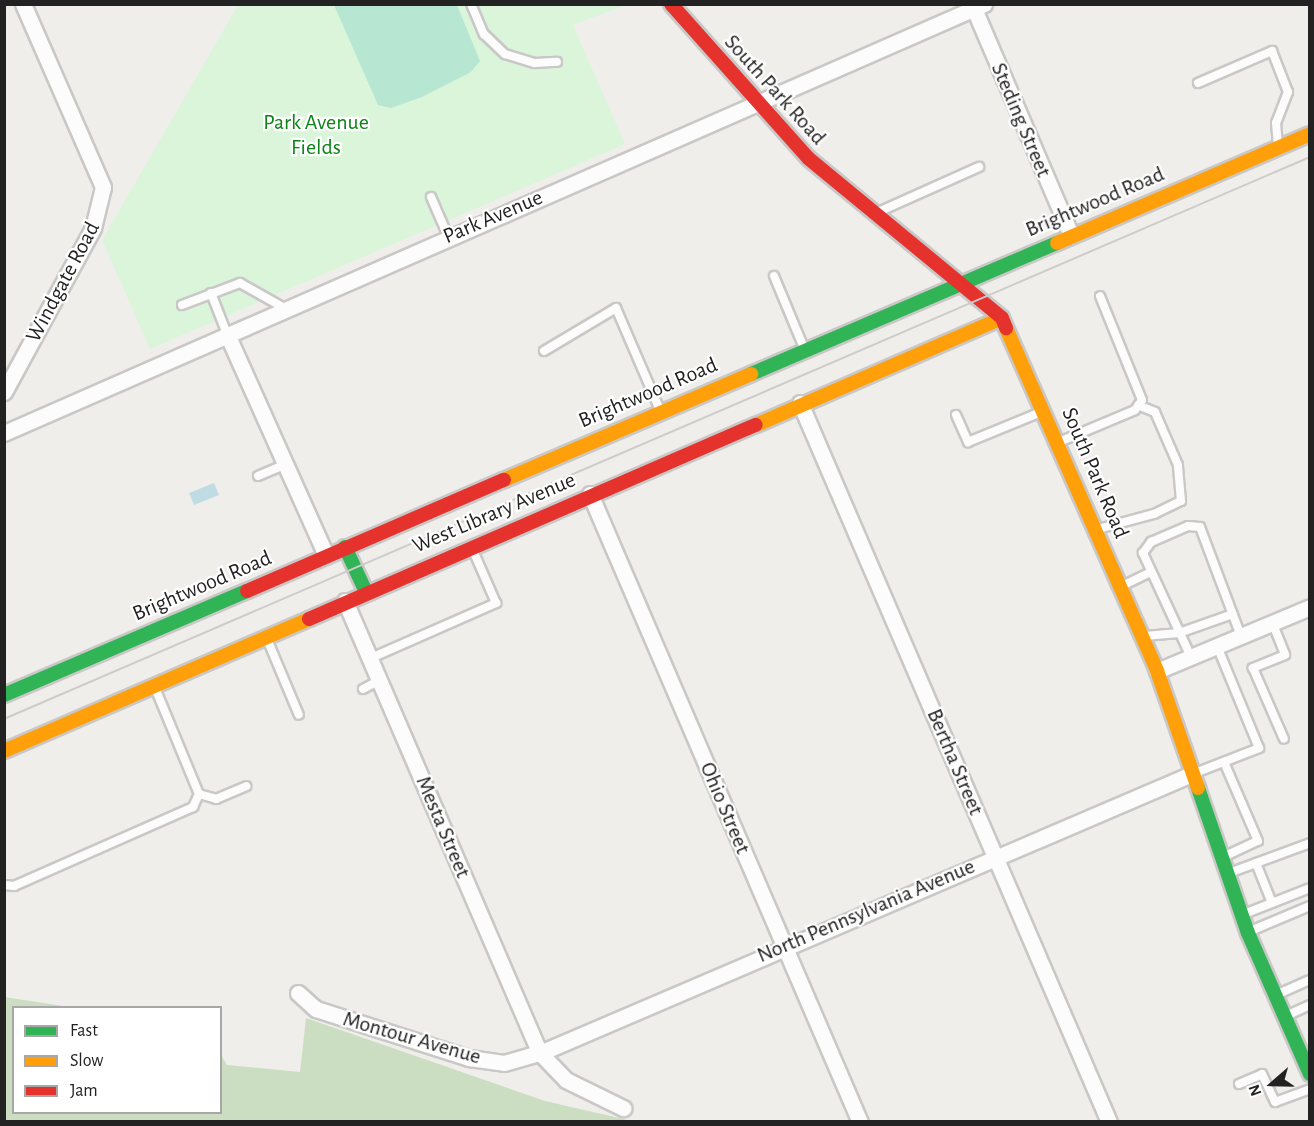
<!DOCTYPE html>
<style>
body{margin:0}
#map{position:relative;width:1314px;height:1126px;overflow:hidden;background:#f0eeeb;font-family:"Alegreya Sans",sans-serif}
div>[style]{position:absolute}
[style*='--x']{left:calc(var(--x)*1px);top:calc(var(--y)*1px);width:calc(var(--w)*1px);rotate:calc(var(--a)*1deg)}
.forest>*{inset:0;background:#cbdec1}
.park>*{inset:0;background:#daf5da}
.pitch>*{inset:0;background:#b7e6d2}
.water>*{inset:0;background:#bfdbe3}
.roads{filter:drop-shadow(2px 0 #c9c8c7) drop-shadow(-2px 0 #c9c8c7) drop-shadow(0 2px #c9c8c7) drop-shadow(0 -2px #c9c8c7)}
.lane>*{height:8px;margin:-4px;padding:0 4px;transform-origin:4px;border-radius:4px;background:#fdfcfc}
.street>*{height:15px;margin:-7.5px;padding:0 7.5px;transform-origin:7.5px;border-radius:7.5px;background:#fdfcfc}
.fast>*{height:14px;margin:-7px;padding:0 7px;transform-origin:7px;border-radius:7px;background:#30b455}
.slow>*{height:14px;margin:-7px;padding:0 7px;transform-origin:7px;border-radius:7px;background:#ff9f0a}
.jam>*{height:14px;margin:-7px;padding:0 7px;transform-origin:7px;border-radius:7px;background:#e5322d}
.tram>*{height:1.5px;margin:-0.75px;padding:0 0.75px;transform-origin:0.75px;border-radius:0.75px;background:#ccc}
span{translate:-50% -50%;white-space:nowrap;text-align:center;line-height:1.15;-webkit-text-stroke:4.5px #fff;paint-order:stroke}
.street-label{font-size:22px;color:#222}
.park-label{font-size:22px;color:#0c8416}
.frame{position:absolute;inset:0;border:6px solid #222;pointer-events:none}
.legend{position:absolute;left:12px;top:1006px;width:210px;height:108px;box-sizing:border-box;background:#fff;border:2px solid #a7a7a7;margin:0;padding:8px 10px;list-style:none;font-size:18px;color:#222}
.legend li{display:flex;align-items:center;gap:12px;height:30px}
.legend b{width:30px;border:2px solid #a7a7a7}
.north{position:absolute;left:1242px;top:1054px;width:60px;height:60px;-webkit-text-stroke:4px #fff;paint-order:stroke;rotate:250deg;font-size:16px;font-weight:700;line-height:24px;text-align:center;color:#222}
.north::after{content:'';display:block;margin:auto;width:21px;height:27px;background:#222;clip-path:polygon(50% 0,100% 100%,50% 72%,0 100%)}
</style>
<div id="map">
<div class="forest">
<i style="clip-path:polygon(4px 997px,70px 1007px,14px 1008px,14px 1112px,220px 1112px,221px 1055px,227px 1065px,300px 1072px,306px 1018px,545px 1101px,632px 1121px,5px 1121px)"></i>
</div>
<div class="park">
<i style="clip-path:polygon(238px 5px,626px 5px,573px 25px,625px 144px,150px 349px,102px 240px)"></i>
</div>
<div class="pitch">
<i style="clip-path:polygon(334px 5px,457px 5px,480px 61px,471px 72px,422px 97px,391px 108px,378px 105px)"></i>
</div>
<div class="water">
<i style="clip-path:polygon(214px 483px,219px 495px,194px 505px,189px 493px)"></i>
</div>
<div class="roads">
<div class="lane">
<i style="--x:471;--y:4;--w:33;--a:67"></i>
<i style="--x:484;--y:34;--w:29;--a:44"></i>
<i style="--x:505;--y:54;--w:31;--a:17"></i>
<i style="--x:535;--y:63;--w:22;--a:-3"></i>
<i style="--x:1198;--y:83;--w:81;--a:-23.4"></i>
<i style="--x:1272;--y:51;--w:44;--a:68.7"></i>
<i style="--x:1288;--y:92;--w:33;--a:111"></i>
<i style="--x:1276;--y:123;--w:23;--a:85"></i>
<i style="--x:431;--y:197;--w:43;--a:66.4"></i>
<i style="--x:876;--y:213;--w:113;--a:-24.1"></i>
<i style="--x:774;--y:276;--w:78;--a:67.4"></i>
<i style="--x:211;--y:293;--w:44;--a:68.7"></i>
<i style="--x:182;--y:305;--w:62;--a:-20.8"></i>
<i style="--x:240;--y:283;--w:53;--a:29.5"></i>
<i style="--x:544;--y:351;--w:84;--a:-30.8"></i>
<i style="--x:616;--y:308;--w:111;--a:66.7"></i>
<i style="--x:956;--y:415;--w:30;--a:66"></i>
<i style="--x:968;--y:442;--w:79;--a:-22.3"></i>
<i style="--x:1059;--y:442;--w:82;--a:-22.8"></i>
<i style="--x:1135;--y:410;--w:12;--a:-55"></i>
<i style="--x:1142;--y:400;--w:112;--a:-112"></i>
<i style="--x:258;--y:476;--w:30;--a:-23"></i>
<i style="--x:1098;--y:529;--w:58;--a:-15"></i>
<i style="--x:1154;--y:514;--w:30;--a:-26"></i>
<i style="--x:1181;--y:501;--w:36;--a:-95"></i>
<i style="--x:1178;--y:465;--w:58;--a:-113.5"></i>
<i style="--x:1155;--y:412;--w:18;--a:-158"></i>
<i style="--x:1122;--y:586;--w:32;--a:-26"></i>
<i style="--x:1272;--y:622;--w:35;--a:68"></i>
<i style="--x:1285;--y:655;--w:35;--a:158"></i>
<i style="--x:1253;--y:668;--w:77;--a:66.4"></i>
<i style="--x:1145;--y:636;--w:34;--a:-5"></i>
<i style="--x:1179;--y:633;--w:57;--a:-19.4"></i>
<i style="--x:267;--y:639;--w:82;--a:67.2"></i>
<i style="--x:1191;--y:657;--w:115;--a:-114.8"></i>
<i style="--x:1143;--y:553;--w:14;--a:-54"></i>
<i style="--x:1151;--y:542;--w:40;--a:-23.4"></i>
<i style="--x:1188;--y:526;--w:12;--a:5"></i>
<i style="--x:1200;--y:527;--w:116;--a:69.4"></i>
<i style="--x:371;--y:658;--w:137;--a:-23.7"></i>
<i style="--x:496;--y:603;--w:60;--a:-113.6"></i>
<i style="--x:363;--y:689;--w:19;--a:-28"></i>
<i style="--x:1195;--y:773;--w:69;--a:-21.3"></i>
<i style="--x:1259;--y:748;--w:110;--a:-112.4"></i>
<i style="--x:199;--y:794;--w:18;--a:16"></i>
<i style="--x:216;--y:799;--w:33;--a:-23"></i>
<i style="--x:1223;--y:857;--w:38;--a:-25"></i>
<i style="--x:1258;--y:841;--w:86;--a:-113.3"></i>
<i style="--x:1256;--y:863;--w:43;--a:68.2"></i>
<i style="--x:1229;--y:873;--w:86;--a:-20.3"></i>
<i style="--x:4;--y:885;--w:10;--a:6"></i>
<i style="--x:14;--y:886;--w:196;--a:-23.8"></i>
<i style="--x:193;--y:807;--w:14;--a:-65"></i>
<i style="--x:199;--y:794;--w:115;--a:-112.5"></i>
<i style="--x:1244;--y:914;--w:71;--a:-21.5"></i>
<i style="--x:1248;--y:932;--w:67;--a:-22.8"></i>
<i style="--x:1276;--y:995;--w:37;--a:-24"></i>
<i style="--x:1286;--y:1016;--w:26;--a:-25"></i>
<i style="--x:1239;--y:1084;--w:25;--a:-23"></i>
<i style="--x:1262;--y:1074;--w:31;--a:65"></i>
<i style="--x:1275;--y:1102;--w:37;--a:-20"></i>
</div>
<div class="street">
<i style="--x:972;--y:4;--w:251;--a:66.8"></i>
<i style="--x:227;--y:334;--w:242;--a:65.9"></i>
<i style="--x:4;--y:392;--w:187;--a:-61.5"></i>
<i style="--x:93;--y:228;--w:42;--a:-76.3"></i>
<i style="--x:103;--y:187;--w:200;--a:-113.6"></i>
<i style="--x:800;--y:403;--w:783;--a:66.74"></i>
<i style="--x:4;--y:433;--w:1070;--a:-23.64"></i>
<i style="--x:590;--y:494;--w:684;--a:66.74"></i>
<i style="--x:345;--y:601;--w:492;--a:66.7"></i>
<i style="--x:540;--y:1053;--w:711;--a:-23.18"></i>
<i style="--x:1157;--y:671;--w:166;--a:-22.7"></i>
<i style="--x:298;--y:993;--w:24;--a:42"></i>
<i style="--x:316;--y:1009;--w:161;--a:17.8"></i>
<i style="--x:469;--y:1058;--w:35;--a:8"></i>
<i style="--x:504;--y:1063;--w:37;--a:-16"></i>
<i style="--x:540;--y:1053;--w:37;--a:46"></i>
<i style="--x:566;--y:1080;--w:64;--a:26.2"></i>
</div>
<div class="fast">
<i style="--x:751;--y:374;--w:333;--a:-23.2"></i>
<i style="--x:345;--y:547;--w:50;--a:65"></i>
<i style="--x:4;--y:695;--w:264;--a:-23.2"></i>
<i style="--x:1198;--y:788;--w:153;--a:71"></i>
<i style="--x:1248;--y:933;--w:154;--a:66.3"></i>
</div>
<div class="slow">
<i style="--x:1057;--y:243;--w:275;--a:-23.3"></i>
<i style="--x:1006;--y:328;--w:375;--a:66.2"></i>
<i style="--x:1157;--y:671;--w:124;--a:70.7"></i>
<i style="--x:756;--y:425;--w:268;--a:-23.5"></i>
<i style="--x:504;--y:480;--w:269;--a:-23.2"></i>
<i style="--x:4;--y:751;--w:332;--a:-23.4"></i>
</div>
<div class="jam">
<i style="--x:671;--y:4;--w:206;--a:48.3"></i>
<i style="--x:808;--y:158;--w:251;--a:39.5"></i>
<i style="--x:1002;--y:318;--w:11;--a:68"></i>
<i style="--x:247;--y:591;--w:280;--a:-23.4"></i>
<i style="--x:309;--y:619;--w:487;--a:-23.5"></i>
</div>
</div>
<div class="tram">
<i style="--x:4;--y:719;--w:1422;--a:-23.28"></i>
</div>
<div class="street-label">
<span style="left:775px;top:90px;rotate:48deg">South Park Road</span>
<span style="left:1021px;top:120px;rotate:67deg">Steding Street</span>
<span style="left:1095px;top:202px;rotate:-23deg">Brightwood Road</span>
<span style="left:493px;top:217px;rotate:-23deg">Park Avenue</span>
<span style="left:63px;top:282px;rotate:-62deg">Windgate Road</span>
<span style="left:648px;top:393px;rotate:-23deg">Brightwood Road</span>
<span style="left:1095px;top:473px;rotate:67deg">South Park Road</span>
<span style="left:494px;top:513px;rotate:-23deg">West Library Avenue</span>
<span style="left:202px;top:586px;rotate:-23deg">Brightwood Road</span>
<span style="left:955px;top:762px;rotate:67deg">Bertha Street</span>
<span style="left:725px;top:808px;rotate:67deg">Ohio Street</span>
<span style="left:443px;top:827px;rotate:67deg">Mesta Street</span>
<span style="left:866px;top:911px;rotate:-23deg">North Pennsylvania Avenue</span>
<span style="left:412px;top:1038px;rotate:16deg">Montour Avenue</span>
</div>
<div class="park-label">
<span style="left:316px;top:135px">Park Avenue<br>Fields</span>
</div>
<div class="frame"></div>
<ul class="legend">
<li><b style="height:8px;background:#30b455"></b>Fast</li>
<li><b style="height:8px;background:#ff9f0a"></b>Slow</li>
<li><b style="height:8px;background:#e5322d"></b>Jam</li>
</ul>
<div class="north">N</div>
</div>
